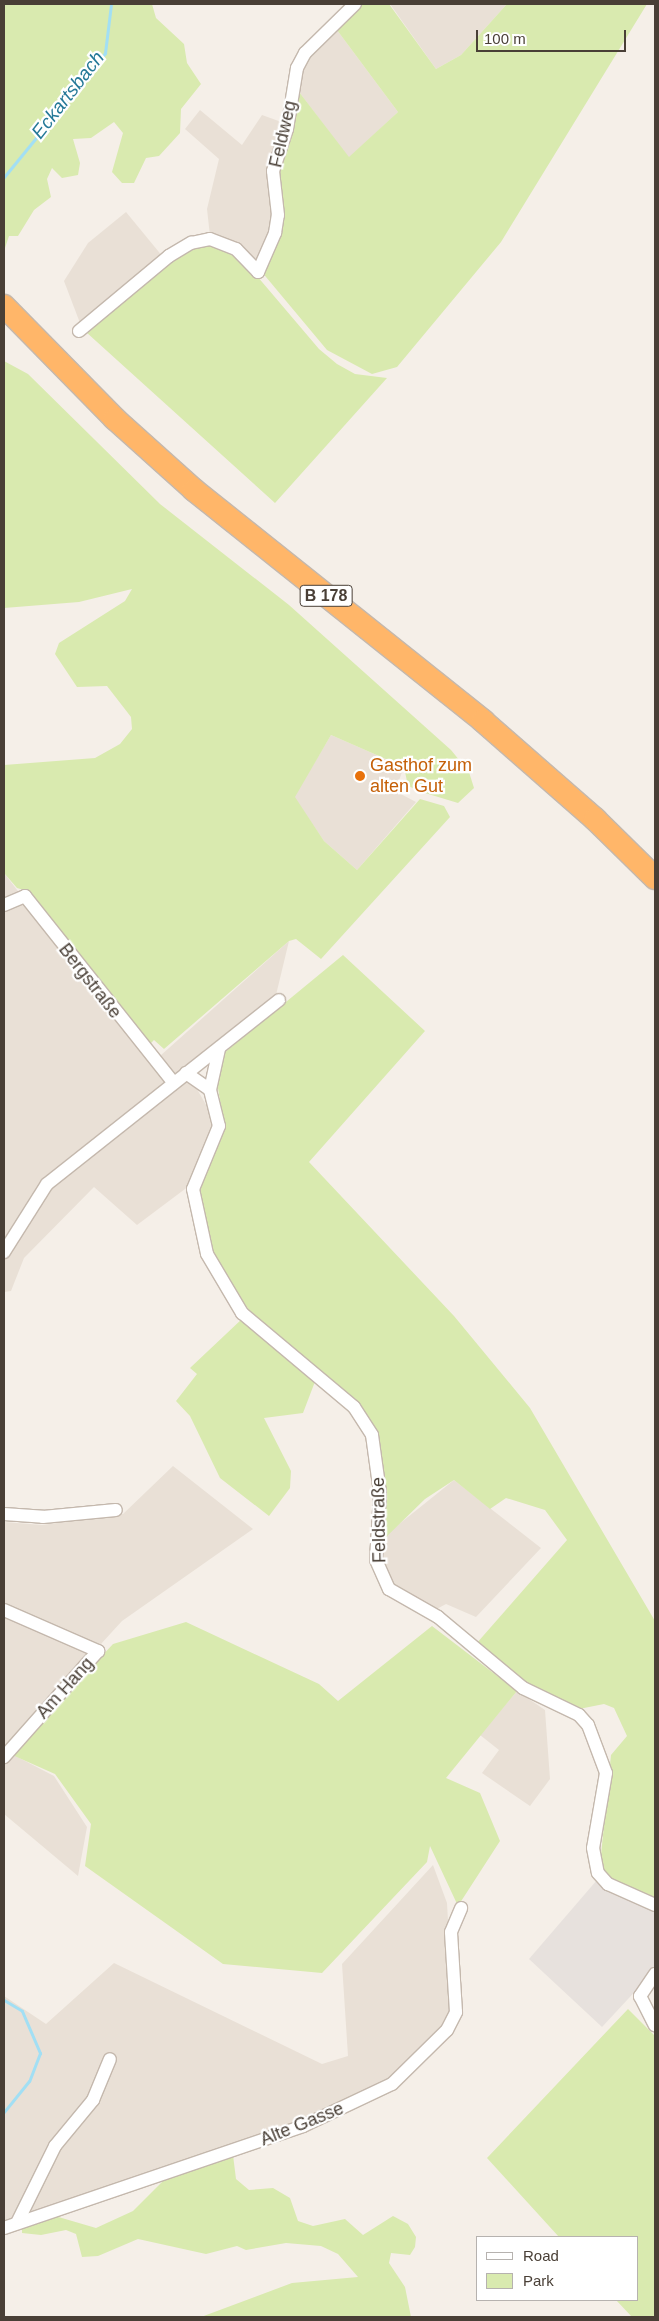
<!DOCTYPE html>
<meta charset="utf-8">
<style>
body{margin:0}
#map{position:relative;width:659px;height:2321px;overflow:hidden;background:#f5efe8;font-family:Helvetica,sans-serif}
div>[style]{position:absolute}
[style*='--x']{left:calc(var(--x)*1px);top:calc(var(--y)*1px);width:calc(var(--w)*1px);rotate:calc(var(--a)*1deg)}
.residential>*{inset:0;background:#e9e0d6}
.industrial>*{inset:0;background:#e7e1dd}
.green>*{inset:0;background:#d9eaaf}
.stream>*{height:3px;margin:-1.5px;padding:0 1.5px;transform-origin:1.5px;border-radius:1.5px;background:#a2dff4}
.roads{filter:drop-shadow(1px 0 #c4b8ad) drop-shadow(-1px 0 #c4b8ad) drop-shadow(0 1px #c4b8ad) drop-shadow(0 -1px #c4b8ad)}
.street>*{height:12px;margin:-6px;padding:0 6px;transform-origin:6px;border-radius:6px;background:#fff}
.highway>*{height:22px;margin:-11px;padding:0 11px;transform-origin:11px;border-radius:11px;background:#ffb669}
.dots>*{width:14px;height:14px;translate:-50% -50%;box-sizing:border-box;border:2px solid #fff;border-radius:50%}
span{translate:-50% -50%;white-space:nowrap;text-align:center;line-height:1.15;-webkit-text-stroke:4.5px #fff;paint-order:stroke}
.shield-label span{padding:1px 4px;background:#fff;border:1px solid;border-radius:4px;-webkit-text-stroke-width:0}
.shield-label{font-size:16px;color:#493f36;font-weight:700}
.street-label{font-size:18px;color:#493f36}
.food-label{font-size:18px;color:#c56008}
.left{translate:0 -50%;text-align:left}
.water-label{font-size:19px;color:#257998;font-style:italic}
.frame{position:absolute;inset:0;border:5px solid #493f36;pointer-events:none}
.legend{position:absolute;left:476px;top:2236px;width:162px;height:65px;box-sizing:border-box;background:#fff;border:1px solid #b6b2af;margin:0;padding:6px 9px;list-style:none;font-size:15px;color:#493f36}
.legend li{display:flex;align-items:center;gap:10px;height:25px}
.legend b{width:25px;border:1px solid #b6b2af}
.scale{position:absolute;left:476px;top:30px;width:150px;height:22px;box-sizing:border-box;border:2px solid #493f36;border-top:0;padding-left:6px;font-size:15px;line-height:18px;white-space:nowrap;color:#493f36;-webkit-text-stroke:4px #fff;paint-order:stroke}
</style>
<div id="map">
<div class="residential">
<i style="clip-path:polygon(390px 4px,507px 4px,461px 55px,436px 69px)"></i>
<i style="clip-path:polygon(334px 26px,398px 112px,349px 158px,296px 88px,300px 69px)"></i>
<i style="clip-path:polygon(200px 110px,242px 145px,262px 115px,287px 124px,276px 215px,257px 262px,210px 236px,207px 209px,219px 159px,185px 129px)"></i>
<i style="clip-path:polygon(126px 212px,163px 257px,80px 323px,64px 281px,88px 243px)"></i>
<i style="clip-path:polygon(331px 735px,404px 767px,395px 791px,416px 802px,357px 870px,324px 841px,294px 797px)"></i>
<i style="clip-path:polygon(4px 873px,151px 1064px,289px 941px,276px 995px,186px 1070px,217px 1124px,189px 1186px,137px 1225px,94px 1187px,24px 1258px,11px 1291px,4px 1292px)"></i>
<i style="clip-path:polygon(173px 1466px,253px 1529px,122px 1621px,4px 1750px,54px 1776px,87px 1827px,78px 1876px,4px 1814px,4px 1522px,42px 1525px,123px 1514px)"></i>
<i style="clip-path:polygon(454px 1480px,541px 1548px,476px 1617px,446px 1604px,433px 1611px,405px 1598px,384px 1577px,378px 1541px)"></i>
<i style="clip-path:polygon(517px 1691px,545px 1710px,550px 1779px,530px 1806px,482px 1773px,499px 1750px,480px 1735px)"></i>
<i style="clip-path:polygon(433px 1865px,447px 1903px,453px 2011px,446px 2028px,389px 2079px,299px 2122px,4px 2226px,4px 1996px,46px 2024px,114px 1963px,322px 2064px,348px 2056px,342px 1964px)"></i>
</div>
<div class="industrial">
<i style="clip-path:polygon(597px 1880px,655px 1908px,655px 1970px,602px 2027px,529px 1959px)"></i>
</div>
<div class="green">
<i style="clip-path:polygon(4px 4px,152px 4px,156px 18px,184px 44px,187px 63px,201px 84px,181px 109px,180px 133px,159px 156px,146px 158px,134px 183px,122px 183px,112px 172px,123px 133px,114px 122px,91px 138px,73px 139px,80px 163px,78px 175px,62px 178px,52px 168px,47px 179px,51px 197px,34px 210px,18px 236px,9px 236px,4px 251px)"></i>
<i style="clip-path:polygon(359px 4px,389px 4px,436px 69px,461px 55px,507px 4px,647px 4px,501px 242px,397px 367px,372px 374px,327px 350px,261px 271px,276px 236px,276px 178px,296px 88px,349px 157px,398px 112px,334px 26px)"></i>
<i style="clip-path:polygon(199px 244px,228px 248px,246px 263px,319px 349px,337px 364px,355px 374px,387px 378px,275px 503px,86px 332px,180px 253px)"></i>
<i style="clip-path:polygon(4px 361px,28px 374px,160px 504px,289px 605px,451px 750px,469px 772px,474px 788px,458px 803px,425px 793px,408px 786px,404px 767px,331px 735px,295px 797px,324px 841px,357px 870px,420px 799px,444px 806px,450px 817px,321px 959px,296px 939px,289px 941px,164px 1049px,154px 1040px,147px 1047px,27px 891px,17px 888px,4px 873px,4px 765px,95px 758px,120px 744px,132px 729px,131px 717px,107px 686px,77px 687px,55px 654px,59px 643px,125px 601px,132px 589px,79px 602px,4px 608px)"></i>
<i style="clip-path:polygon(343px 955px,425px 1031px,309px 1162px,454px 1316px,530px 1408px,655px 1621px,655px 1899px,615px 1882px,600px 1865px,611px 1755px,627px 1736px,614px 1708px,604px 1704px,579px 1709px,537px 1691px,476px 1644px,567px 1540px,545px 1510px,506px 1498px,490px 1509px,454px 1480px,425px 1499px,381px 1542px,384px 1493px,356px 1404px,249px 1310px,214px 1259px,196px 1190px,224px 1125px,217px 1082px,224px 1053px)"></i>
<i style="clip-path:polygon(243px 1318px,316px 1379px,303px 1413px,264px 1418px,291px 1471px,290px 1488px,269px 1516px,220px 1478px,190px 1416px,176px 1401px,197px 1374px,190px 1368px)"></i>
<i style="clip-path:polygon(186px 1622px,319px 1684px,338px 1701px,432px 1626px,517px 1691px,446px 1778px,480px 1793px,500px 1841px,458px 1906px,430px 1846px,427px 1862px,322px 1973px,223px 1964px,85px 1866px,91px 1824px,55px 1774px,10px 1754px,113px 1644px)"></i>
<i style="clip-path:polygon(628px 2009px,655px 2036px,655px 2317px,632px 2317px,616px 2300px,638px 2300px,638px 2237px,559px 2237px,487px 2158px)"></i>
<i style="clip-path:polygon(233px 2155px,236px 2179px,249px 2190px,273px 2188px,290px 2198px,298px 2221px,313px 2226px,345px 2219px,363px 2235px,393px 2216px,408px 2224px,416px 2237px,415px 2247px,410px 2255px,391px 2253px,389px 2263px,405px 2287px,411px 2317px,201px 2317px,292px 2283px,358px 2277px,338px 2254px,321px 2246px,286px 2243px,246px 2250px,237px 2246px,206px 2254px,138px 2239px,98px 2256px,82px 2257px,76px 2234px,66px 2230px,41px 2235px,22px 2233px,22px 2227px,55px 2216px,96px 2228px,133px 2211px,165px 2179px)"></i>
</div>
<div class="stream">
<i style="--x:4;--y:177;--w:160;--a:-50.8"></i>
<i style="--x:105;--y:53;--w:49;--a:-83"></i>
<i style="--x:4;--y:2000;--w:21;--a:31"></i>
<i style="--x:22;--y:2011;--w:46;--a:66.8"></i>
<i style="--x:40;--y:2053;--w:30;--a:111"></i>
<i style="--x:29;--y:2081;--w:40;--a:129"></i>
</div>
<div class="roads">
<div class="street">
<i style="--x:79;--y:331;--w:117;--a:-39.8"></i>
<i style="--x:169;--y:256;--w:26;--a:-31"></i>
<i style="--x:191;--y:243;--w:19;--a:-12"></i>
<i style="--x:210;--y:239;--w:28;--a:21"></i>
<i style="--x:236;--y:249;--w:32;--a:46"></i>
<i style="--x:258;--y:272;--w:43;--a:-66.4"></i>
<i style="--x:275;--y:233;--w:18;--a:-81"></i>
<i style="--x:278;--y:215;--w:44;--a:-96.5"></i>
<i style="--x:273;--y:171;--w:44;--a:-71.6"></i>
<i style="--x:287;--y:129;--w:62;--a:-80.7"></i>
<i style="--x:297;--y:68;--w:17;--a:-62"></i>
<i style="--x:305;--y:53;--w:70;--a:-44.4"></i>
<i style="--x:4;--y:905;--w:23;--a:-23"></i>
<i style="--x:25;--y:896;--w:238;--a:51.5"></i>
<i style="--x:219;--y:1049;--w:42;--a:102.4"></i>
<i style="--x:210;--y:1090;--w:37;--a:76"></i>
<i style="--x:219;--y:1126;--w:68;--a:112.4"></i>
<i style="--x:193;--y:1189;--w:66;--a:77.8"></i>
<i style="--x:207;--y:1254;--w:69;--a:59.3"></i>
<i style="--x:242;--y:1313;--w:146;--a:40"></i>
<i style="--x:354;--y:1407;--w:33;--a:57"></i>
<i style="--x:372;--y:1435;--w:59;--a:82.1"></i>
<i style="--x:380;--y:1493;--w:67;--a:93.4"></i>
<i style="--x:376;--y:1560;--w:32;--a:66"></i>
<i style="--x:389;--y:1589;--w:56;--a:29.7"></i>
<i style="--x:438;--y:1617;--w:111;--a:39.9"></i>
<i style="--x:523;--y:1688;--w:62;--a:25.7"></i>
<i style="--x:579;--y:1715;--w:13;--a:48"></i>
<i style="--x:588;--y:1725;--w:51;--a:69.4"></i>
<i style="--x:606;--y:1773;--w:76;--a:99.8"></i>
<i style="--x:593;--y:1848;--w:25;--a:79"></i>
<i style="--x:598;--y:1873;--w:15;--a:48"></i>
<i style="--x:608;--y:1884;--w:51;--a:24.1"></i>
<i style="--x:186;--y:1073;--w:29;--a:35"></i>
<i style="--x:4;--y:1252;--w:80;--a:-57.7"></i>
<i style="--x:47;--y:1184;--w:296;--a:-38.4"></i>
<i style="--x:4;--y:1514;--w:39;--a:4"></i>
<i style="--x:43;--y:1517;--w:73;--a:-5.5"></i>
<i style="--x:4;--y:1610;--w:103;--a:23.6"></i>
<i style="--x:98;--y:1651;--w:142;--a:131.6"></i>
<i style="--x:655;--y:1974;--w:27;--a:124"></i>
<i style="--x:640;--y:1996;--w:33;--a:63"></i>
<i style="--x:17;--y:2223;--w:86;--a:-63.7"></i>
<i style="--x:55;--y:2146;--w:60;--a:-50.4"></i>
<i style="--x:93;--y:2100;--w:44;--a:-67.5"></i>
<i style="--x:4;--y:2228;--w:316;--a:-18.8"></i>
<i style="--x:303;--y:2126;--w:98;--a:-25.3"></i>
<i style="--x:392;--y:2084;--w:77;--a:-44.5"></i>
<i style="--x:447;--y:2030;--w:20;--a:-63"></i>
<i style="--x:456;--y:2012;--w:80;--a:-93.6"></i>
<i style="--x:451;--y:1932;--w:26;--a:-67"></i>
</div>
<div class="highway">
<i style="--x:4;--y:306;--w:158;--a:45.5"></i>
<i style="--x:115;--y:419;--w:106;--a:41.9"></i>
<i style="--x:194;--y:490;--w:370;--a:38.6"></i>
<i style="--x:483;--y:721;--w:149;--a:41.2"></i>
<i style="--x:595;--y:819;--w:84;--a:44.5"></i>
</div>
</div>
<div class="dots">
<i style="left:360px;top:776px;background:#e8710a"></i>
</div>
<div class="shield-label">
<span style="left:326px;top:596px">B 178</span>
</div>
<div class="street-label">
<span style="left:283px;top:134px;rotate:-77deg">Feldweg</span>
<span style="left:90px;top:981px;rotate:52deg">Bergstraße</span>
<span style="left:379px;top:1520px;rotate:-91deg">Feldstraße</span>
<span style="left:65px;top:1688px;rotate:-48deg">Am Hang</span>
<span style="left:302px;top:2124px;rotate:-22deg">Alte Gasse</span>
</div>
<div class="food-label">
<span class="left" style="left:370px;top:776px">Gasthof zum<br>alten Gut</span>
</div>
<div class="water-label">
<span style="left:68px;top:95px;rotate:-52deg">Eckartsbach</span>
</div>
<div class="frame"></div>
<ul class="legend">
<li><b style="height:6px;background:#fff"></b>Road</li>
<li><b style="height:14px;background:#d9eaaf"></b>Park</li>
</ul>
<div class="scale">100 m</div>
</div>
